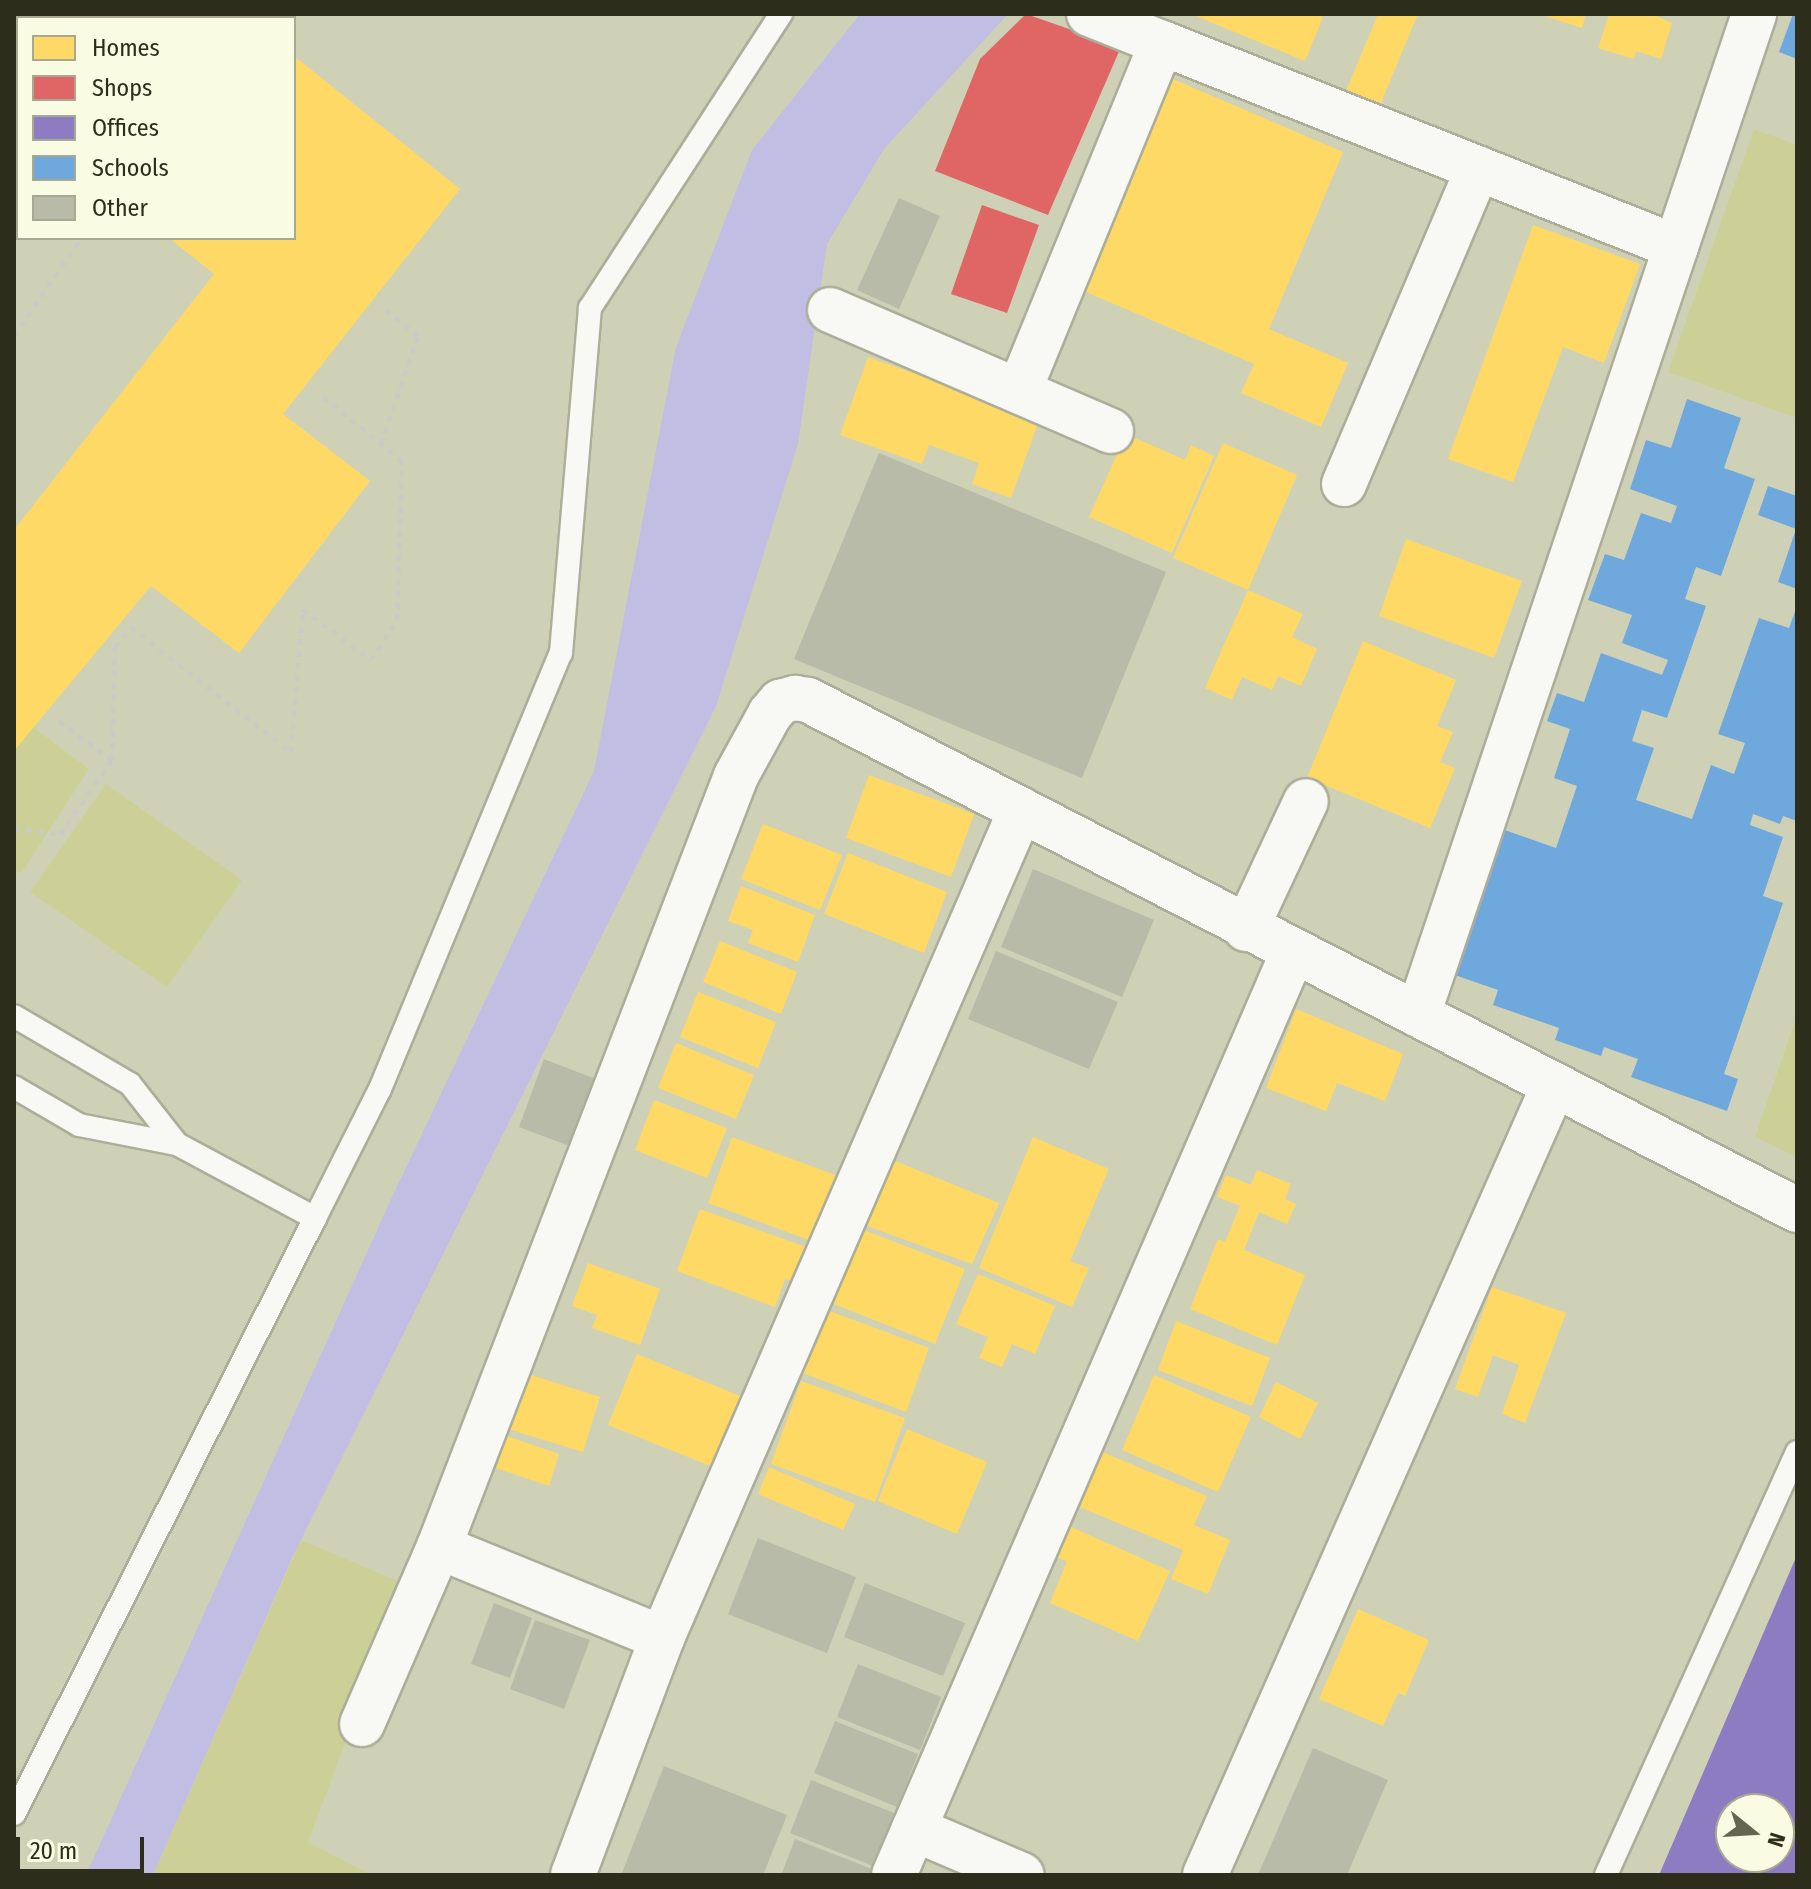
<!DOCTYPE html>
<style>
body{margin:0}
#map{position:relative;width:1811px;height:1889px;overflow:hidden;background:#cfd1b7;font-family:"Fira Sans Condensed",sans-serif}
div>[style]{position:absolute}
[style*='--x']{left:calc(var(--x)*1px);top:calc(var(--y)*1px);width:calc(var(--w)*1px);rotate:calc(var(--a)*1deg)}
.green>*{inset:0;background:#cdd096}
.water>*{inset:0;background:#c2bde2}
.homes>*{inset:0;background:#ffd966}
.shops>*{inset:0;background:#e06666}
.offices>*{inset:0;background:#8e7cc3}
.schools>*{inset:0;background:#6fa8dc}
.building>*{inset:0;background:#b7bba8}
.path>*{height:5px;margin-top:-2.5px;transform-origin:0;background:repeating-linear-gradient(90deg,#cbcbc4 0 6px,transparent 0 12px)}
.roads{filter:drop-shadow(2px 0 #acae99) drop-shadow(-2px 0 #acae99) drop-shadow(0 2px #acae99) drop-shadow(0 -2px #acae99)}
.service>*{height:22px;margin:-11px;padding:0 11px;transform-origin:11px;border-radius:11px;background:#f8f8f4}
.minor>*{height:44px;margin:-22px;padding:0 22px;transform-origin:22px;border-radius:22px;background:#f8f8f4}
span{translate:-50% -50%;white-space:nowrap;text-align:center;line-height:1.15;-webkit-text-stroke:8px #f9fbe3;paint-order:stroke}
.frame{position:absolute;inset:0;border:16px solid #2c2d1a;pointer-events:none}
.legend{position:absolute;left:16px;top:16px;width:280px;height:224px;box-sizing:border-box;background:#f9fbe3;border:2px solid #a7a993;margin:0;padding:10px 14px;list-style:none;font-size:24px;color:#2c2d1a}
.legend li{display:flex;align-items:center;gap:16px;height:40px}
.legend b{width:40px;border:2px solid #a7a993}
.north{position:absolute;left:1715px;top:1793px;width:80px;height:80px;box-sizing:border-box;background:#f9fbe3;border:2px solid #a7a993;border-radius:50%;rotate:108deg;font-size:22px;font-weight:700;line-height:32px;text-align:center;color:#2c2d1a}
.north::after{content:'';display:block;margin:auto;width:28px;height:36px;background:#656651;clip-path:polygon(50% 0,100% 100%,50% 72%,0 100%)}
.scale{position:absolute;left:16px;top:1837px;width:128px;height:36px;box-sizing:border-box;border:4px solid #2c2d1a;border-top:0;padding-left:10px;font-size:24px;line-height:28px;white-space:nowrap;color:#2c2d1a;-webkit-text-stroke:6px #f9fbe3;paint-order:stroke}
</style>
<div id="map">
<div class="green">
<i style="clip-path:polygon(1754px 129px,1797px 145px,1797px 418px,1668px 372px)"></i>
<i style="clip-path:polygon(33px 727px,89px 769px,22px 872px,14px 872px,14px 751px)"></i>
<i style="clip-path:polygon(106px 784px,242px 880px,167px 987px,30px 892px)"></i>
<i style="clip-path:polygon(1797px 1015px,1797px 1157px,1755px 1137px)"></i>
<i style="clip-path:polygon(301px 1540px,405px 1584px,308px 1842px,371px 1875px,153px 1875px)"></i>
</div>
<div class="water">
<i style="clip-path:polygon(860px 14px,1008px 14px,884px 149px,827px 244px,798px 444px,716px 706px,292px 1558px,153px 1875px,86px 1875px,392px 1197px,594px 771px,676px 347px,752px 150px)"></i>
<i style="clip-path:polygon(18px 120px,18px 193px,14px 198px,14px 126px)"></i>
</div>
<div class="homes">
<i style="clip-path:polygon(14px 14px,126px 14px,123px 18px,18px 18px,18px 86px,14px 84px)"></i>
<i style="clip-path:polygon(1191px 14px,1316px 14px,1323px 17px,1305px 61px)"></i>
<i style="clip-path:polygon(1378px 14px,1418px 14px,1380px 105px,1346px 91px)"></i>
<i style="clip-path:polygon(1538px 14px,1586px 14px,1582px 28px)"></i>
<i style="clip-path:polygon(1609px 14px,1652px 14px,1672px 23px,1661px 59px,1636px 51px,1634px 59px,1598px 48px)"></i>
<i style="clip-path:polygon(294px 56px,460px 189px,283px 414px,370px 481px,239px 653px,151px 586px,14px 751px,14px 530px,214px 274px,169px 238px,294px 238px)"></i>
<i style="clip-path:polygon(1168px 77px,1343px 152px,1269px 329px,1348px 363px,1321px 427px,1241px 393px,1254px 364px,1079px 289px)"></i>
<i style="clip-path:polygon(1533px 225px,1640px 264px,1604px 363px,1563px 347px,1513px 482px,1448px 459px)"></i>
<i style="clip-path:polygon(868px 357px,1040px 418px,1011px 498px,972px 484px,979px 463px,929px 445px,922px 464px,840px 435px)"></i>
<i style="clip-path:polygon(1126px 434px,1185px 460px,1191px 445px,1214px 456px,1172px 553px,1089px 517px)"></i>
<i style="clip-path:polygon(1223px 443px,1297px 475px,1248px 590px,1173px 558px)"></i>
<i style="clip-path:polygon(1406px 539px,1522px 581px,1494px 658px,1379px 616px)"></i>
<i style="clip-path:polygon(1248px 590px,1303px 614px,1292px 637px,1317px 649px,1301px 686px,1278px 676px,1272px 690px,1242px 677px,1232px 700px,1205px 688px)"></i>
<i style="clip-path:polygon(1363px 641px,1456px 680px,1437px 726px,1453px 732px,1440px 762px,1455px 768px,1430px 828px,1307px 778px)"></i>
<i style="clip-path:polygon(869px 775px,974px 814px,951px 877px,846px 838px)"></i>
<i style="clip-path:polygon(763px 824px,842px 855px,820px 910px,741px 879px)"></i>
<i style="clip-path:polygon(848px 853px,947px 892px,924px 953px,824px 914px)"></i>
<i style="clip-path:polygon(741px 886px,815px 915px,798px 962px,748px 943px,753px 930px,728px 921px)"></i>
<i style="clip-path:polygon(720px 941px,797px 972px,781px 1014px,703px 982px)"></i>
<i style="clip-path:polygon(698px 992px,776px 1022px,758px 1068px,680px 1037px)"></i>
<i style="clip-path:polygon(1296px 1009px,1403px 1054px,1385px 1101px,1337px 1083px,1326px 1111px,1266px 1088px)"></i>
<i style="clip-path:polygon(676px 1043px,754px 1075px,736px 1119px,658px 1088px)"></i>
<i style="clip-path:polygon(654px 1100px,727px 1128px,707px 1178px,635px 1150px)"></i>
<i style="clip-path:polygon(732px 1137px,838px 1176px,814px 1242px,708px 1203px)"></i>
<i style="clip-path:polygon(1033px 1137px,1109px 1169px,1070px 1261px,1089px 1268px,1072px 1307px,979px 1268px)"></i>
<i style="clip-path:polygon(890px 1159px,999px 1203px,972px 1264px,867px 1226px)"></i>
<i style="clip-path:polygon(1257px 1170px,1291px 1184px,1285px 1199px,1296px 1204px,1287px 1224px,1259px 1212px,1244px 1250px,1305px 1275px,1277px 1345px,1190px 1309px,1218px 1239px,1225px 1242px,1240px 1206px,1217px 1197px,1226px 1175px,1251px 1185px)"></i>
<i style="clip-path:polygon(700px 1209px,806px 1247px,794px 1281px,785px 1279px,775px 1307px,677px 1271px)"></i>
<i style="clip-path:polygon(856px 1227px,965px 1269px,935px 1344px,826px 1301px)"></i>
<i style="clip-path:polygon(588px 1263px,660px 1289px,640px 1345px,592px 1328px,597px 1315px,572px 1306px)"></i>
<i style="clip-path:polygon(978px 1274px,1055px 1306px,1035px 1354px,1012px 1344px,1002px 1367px,979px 1358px,988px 1337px,956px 1324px)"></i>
<i style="clip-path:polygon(1492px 1287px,1566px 1313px,1525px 1423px,1502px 1414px,1519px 1365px,1493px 1355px,1478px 1397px,1455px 1389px)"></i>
<i style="clip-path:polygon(824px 1309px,929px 1348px,906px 1412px,800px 1372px)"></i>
<i style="clip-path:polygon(1176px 1321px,1270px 1358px,1252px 1406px,1158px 1370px)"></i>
<i style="clip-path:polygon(637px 1354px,745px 1398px,728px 1459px,717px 1454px,713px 1467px,608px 1425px)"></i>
<i style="clip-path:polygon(525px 1373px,600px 1397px,583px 1452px,508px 1429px)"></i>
<i style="clip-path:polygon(1154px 1375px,1251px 1417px,1218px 1492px,1122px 1450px)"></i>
<i style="clip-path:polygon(801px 1381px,905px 1418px,875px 1502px,771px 1464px)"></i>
<i style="clip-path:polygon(1276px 1382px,1318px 1403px,1300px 1439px,1259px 1417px)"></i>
<i style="clip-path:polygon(907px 1429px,987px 1462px,957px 1534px,878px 1501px)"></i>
<i style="clip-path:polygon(507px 1436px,559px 1454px,549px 1486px,496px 1468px)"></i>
<i style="clip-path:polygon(1100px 1451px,1207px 1496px,1194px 1525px,1230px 1540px,1208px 1594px,1171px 1579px,1183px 1550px,1077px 1506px)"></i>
<i style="clip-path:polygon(769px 1467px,855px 1504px,843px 1530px,758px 1494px)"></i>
<i style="clip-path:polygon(1069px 1526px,1170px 1571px,1138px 1641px,1050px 1603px,1067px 1561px,1056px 1557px)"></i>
<i style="clip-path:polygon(1358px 1609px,1429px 1640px,1405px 1696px,1398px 1693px,1383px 1726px,1319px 1699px)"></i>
</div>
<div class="shops">
<i style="clip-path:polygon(1026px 14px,1121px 47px,1048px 215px,935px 171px,980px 59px)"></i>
<i style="clip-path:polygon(982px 205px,1039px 225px,1007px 313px,951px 294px)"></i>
</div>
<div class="offices">
<i style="clip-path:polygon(evenodd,1797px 1555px,1797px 1875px,1659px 1875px,1797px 1555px,1731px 1809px,1779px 1809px,1779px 1857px,1731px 1857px,1731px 1809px)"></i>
</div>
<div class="schools">
<i style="clip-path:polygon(1793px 14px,1797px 14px,1797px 59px,1779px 52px)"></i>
<i style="clip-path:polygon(1687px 399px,1741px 418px,1724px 468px,1755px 479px,1721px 576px,1696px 567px,1685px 599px,1706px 606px,1667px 718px,1642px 710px,1632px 741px,1654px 748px,1636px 800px,1692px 819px,1711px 765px,1734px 774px,1745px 743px,1718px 734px,1759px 618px,1789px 628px,1797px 606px,1797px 821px,1783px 816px,1780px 824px,1753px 814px,1750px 825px,1783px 837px,1763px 896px,1783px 903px,1724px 1074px,1738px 1079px,1727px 1111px,1631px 1077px,1638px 1059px,1604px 1047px,1601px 1056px,1555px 1040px,1559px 1028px,1493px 1005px,1498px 990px,1446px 972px,1496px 827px,1556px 848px,1577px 786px,1554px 778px,1570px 729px,1547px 721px,1557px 693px,1584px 702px,1601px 653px,1662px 675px,1668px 660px,1622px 643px,1632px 615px,1588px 600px,1605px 554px,1624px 560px,1641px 513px,1671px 523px,1677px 506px,1630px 489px,1646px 440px,1671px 448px)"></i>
<i style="clip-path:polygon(1768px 486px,1797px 496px,1797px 589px,1778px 582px,1796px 529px,1758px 515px)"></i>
</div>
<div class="building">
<i style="clip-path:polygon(899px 198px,940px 216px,899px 309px,857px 290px)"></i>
<i style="clip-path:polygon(879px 453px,1166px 572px,1082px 778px,794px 659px)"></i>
<i style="clip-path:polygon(1033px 869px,1154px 920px,1122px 997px,1001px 947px)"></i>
<i style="clip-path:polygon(996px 951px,1118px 1002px,1089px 1069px,968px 1019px)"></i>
<i style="clip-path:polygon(544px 1059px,606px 1083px,580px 1150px,519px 1127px)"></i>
<i style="clip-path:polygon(758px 1538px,856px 1577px,827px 1653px,728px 1614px)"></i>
<i style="clip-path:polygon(865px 1583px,965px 1623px,943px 1676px,844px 1637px)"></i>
<i style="clip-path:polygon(494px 1603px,532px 1618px,510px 1678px,471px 1664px)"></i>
<i style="clip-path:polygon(535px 1620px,590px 1640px,564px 1709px,510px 1689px)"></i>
<i style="clip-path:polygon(858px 1664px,941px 1697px,920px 1750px,837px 1717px)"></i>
<i style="clip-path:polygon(835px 1721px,918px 1754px,897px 1807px,814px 1773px)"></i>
<i style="clip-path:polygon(1313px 1748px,1388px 1780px,1347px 1875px,1258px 1875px)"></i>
<i style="clip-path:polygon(664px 1766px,787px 1815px,763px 1875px,621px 1875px)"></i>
<i style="clip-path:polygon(811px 1780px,894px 1813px,873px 1866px,790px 1833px)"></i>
<i style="clip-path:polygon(795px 1839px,872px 1869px,869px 1875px,781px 1875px)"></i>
</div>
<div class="path">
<i style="--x:168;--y:18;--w:4;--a:-76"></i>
<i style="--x:14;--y:336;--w:119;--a:-55.6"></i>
<i style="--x:381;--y:444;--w:114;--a:-71.1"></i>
<i style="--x:418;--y:336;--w:45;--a:-140.4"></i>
<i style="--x:112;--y:760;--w:113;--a:-88.5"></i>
<i style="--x:115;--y:647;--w:26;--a:-51"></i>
<i style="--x:131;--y:627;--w:203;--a:38"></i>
<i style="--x:291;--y:752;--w:144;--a:-85.2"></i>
<i style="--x:303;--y:609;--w:85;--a:36.9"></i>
<i style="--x:371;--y:660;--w:48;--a:-57"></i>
<i style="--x:397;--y:620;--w:159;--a:-88.2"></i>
<i style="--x:402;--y:461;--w:107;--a:-140.7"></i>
<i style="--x:14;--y:828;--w:46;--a:7.4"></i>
<i style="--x:60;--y:834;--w:90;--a:-54.9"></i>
<i style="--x:112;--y:760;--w:72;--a:-143.4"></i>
</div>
<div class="roads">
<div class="service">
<i style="--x:14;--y:1016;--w:134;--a:30.4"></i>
<i style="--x:130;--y:1084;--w:76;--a:51.9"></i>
<i style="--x:14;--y:1087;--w:75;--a:30.3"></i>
<i style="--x:79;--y:1125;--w:100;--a:11"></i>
<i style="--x:177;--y:1144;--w:157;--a:28.2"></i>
<i style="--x:315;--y:1218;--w:144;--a:-63.3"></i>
<i style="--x:380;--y:1089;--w:472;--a:-67.5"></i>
<i style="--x:561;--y:653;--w:346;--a:-85.2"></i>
<i style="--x:590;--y:308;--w:351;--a:-57"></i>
<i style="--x:14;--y:1814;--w:668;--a:-63.2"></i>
<i style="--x:1606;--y:1875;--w:464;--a:-65.7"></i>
</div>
<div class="minor">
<i style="--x:1089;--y:14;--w:79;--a:21.7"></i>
<i style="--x:830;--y:310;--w:306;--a:23.3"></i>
<i style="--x:1019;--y:391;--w:376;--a:-67.7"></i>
<i style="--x:1162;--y:43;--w:553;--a:21.65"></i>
<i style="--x:1344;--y:484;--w:343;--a:-67"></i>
<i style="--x:1246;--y:929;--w:141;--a:-64.9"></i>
<i style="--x:1418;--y:1015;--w:1056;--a:-71.44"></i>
<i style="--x:662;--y:1638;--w:241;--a:-157.8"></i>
<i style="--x:439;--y:1547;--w:826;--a:-68.93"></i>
<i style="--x:736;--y:776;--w:71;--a:-61.3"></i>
<i style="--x:770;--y:714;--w:16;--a:-50"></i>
<i style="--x:780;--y:702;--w:16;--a:-15"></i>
<i style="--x:795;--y:698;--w:13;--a:9"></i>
<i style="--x:808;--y:700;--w:1113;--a:27.28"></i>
<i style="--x:362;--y:1724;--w:193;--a:-66.5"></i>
<i style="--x:914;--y:1829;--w:117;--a:23.1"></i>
<i style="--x:573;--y:1875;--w:253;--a:-69.4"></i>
<i style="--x:662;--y:1638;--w:903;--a:-66.58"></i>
<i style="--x:894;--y:1875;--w:1006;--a:-66.62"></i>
<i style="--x:1205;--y:1875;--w:864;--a:-66.17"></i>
</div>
</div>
<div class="frame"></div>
<ul class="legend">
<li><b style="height:22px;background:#ffd966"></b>Homes</li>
<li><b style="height:22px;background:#e06666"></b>Shops</li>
<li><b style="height:22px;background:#8e7cc3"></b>Offices</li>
<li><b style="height:22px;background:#6fa8dc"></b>Schools</li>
<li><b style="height:22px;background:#b7bba8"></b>Other</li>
</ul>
<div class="north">N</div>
<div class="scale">20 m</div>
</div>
